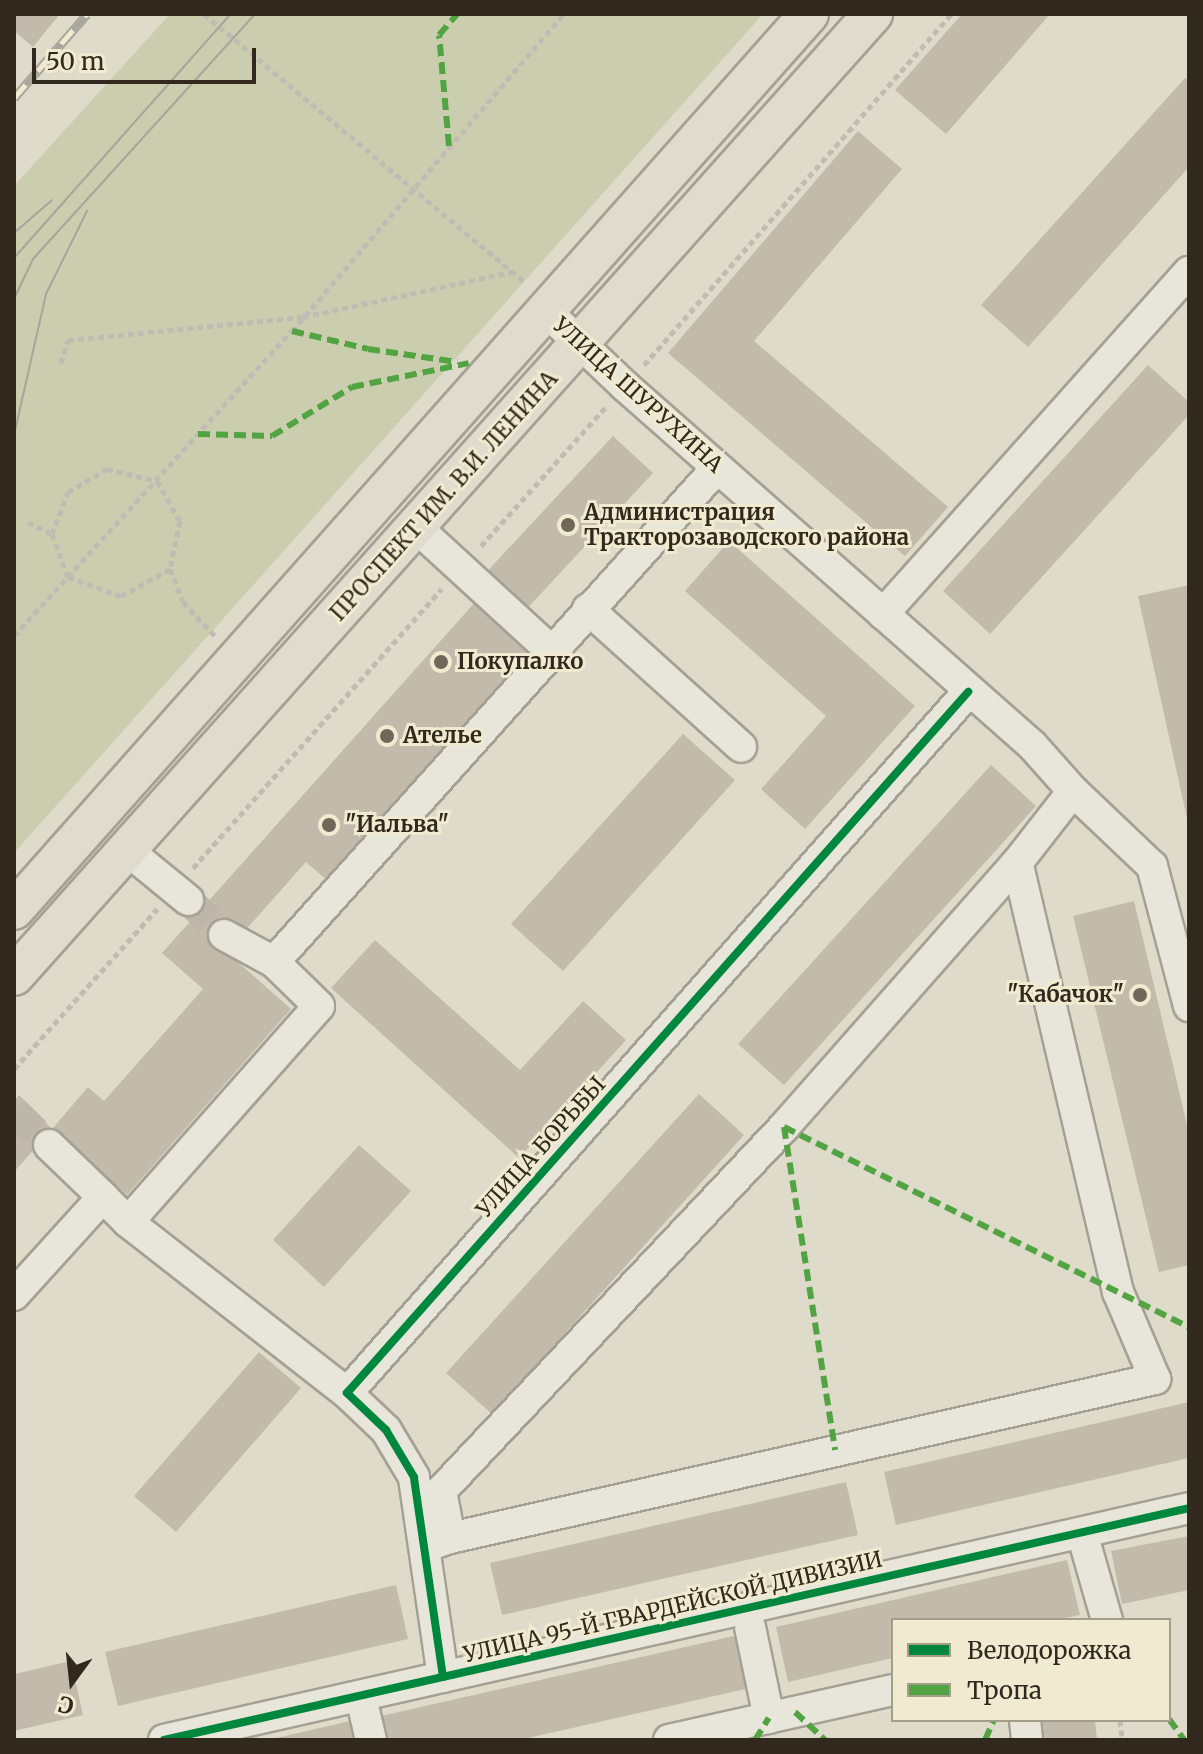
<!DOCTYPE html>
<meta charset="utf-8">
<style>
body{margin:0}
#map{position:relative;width:1203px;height:1754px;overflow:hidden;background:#dfdbca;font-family:Merriweather,serif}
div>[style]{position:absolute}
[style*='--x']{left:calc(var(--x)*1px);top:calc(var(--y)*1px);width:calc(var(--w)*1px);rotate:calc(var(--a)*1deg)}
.green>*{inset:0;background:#caceae}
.building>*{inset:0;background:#c2bbab}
.minor-tunnel>*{height:30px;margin-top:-15px;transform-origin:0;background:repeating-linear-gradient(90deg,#bcb7a8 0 30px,transparent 0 45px)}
.path>*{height:5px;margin-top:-2.5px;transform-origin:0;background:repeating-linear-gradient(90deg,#c0bcb3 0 6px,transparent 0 10px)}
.roads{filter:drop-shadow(2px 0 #a4a094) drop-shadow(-2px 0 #a4a094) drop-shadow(0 2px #a4a094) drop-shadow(0 -2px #a4a094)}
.minor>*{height:30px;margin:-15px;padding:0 15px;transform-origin:15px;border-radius:15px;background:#e8e6db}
.major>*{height:38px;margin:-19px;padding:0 19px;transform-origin:19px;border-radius:19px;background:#dfdccd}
.tram>*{height:2px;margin:-1px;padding:0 1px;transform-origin:1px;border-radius:1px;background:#a7a59c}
.rail>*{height:9px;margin-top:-4.5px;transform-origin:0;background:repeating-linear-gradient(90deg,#f0ebd0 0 18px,#a7a59c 0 36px);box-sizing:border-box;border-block:2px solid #a7a59c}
.quiet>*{height:6px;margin-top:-3px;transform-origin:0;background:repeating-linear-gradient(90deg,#52a341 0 12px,transparent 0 18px)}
.cycleway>*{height:8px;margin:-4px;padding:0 4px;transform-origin:4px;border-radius:4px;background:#00873e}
.dots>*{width:22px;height:22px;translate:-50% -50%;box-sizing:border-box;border:4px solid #f0ebd0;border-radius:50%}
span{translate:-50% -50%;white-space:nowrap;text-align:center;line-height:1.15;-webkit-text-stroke:6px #f0ebd0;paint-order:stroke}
.street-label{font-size:22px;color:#31291e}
.poi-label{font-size:22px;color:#31291e;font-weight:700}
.left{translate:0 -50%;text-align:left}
.right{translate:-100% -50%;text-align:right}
.frame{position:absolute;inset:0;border:16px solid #31291e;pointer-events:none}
.legend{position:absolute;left:891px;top:1618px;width:280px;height:104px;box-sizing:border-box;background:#f0ebd0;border:2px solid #a49d89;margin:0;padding:10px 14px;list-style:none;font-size:24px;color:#31291e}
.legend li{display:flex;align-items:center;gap:16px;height:40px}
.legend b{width:40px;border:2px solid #a49d89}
.north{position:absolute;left:32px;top:1642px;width:80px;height:80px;-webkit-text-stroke:6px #f0ebd0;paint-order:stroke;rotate:195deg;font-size:22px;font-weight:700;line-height:32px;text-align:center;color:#31291e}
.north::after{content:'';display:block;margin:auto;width:28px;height:36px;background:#31291e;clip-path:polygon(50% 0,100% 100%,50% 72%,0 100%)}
.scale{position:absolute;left:32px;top:48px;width:224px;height:36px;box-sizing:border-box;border:4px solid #31291e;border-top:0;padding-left:10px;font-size:24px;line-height:28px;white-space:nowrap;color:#31291e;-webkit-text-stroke:6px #f0ebd0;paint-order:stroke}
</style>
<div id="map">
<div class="green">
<i style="clip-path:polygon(170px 14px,763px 14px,14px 853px,14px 186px)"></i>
</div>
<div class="building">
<i style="clip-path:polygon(14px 14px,60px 14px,33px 47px,14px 31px)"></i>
<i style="clip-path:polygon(962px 14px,1050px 14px,946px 134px,895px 90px)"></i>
<i style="clip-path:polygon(1185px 78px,1189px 81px,1189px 167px,1028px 347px,981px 305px)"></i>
<i style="clip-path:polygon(858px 131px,902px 169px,754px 341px,948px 507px,905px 556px,668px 353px)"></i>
<i style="clip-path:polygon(1148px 365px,1189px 402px,1189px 415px,990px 634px,943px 591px)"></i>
<i style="clip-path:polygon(613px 436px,653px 473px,522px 614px,482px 577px)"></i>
<i style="clip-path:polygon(729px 541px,915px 706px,805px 829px,761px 789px,826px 716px,685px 591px)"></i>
<i style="clip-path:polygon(1189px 585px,1189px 823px,1188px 823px,1138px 596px)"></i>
<i style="clip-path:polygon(477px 600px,536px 653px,329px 882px,306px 862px,241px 935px,220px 917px,206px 934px,291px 1009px,127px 1195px,52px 1129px,88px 1087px,104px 1101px,203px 989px,162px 953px)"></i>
<i style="clip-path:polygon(683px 734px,735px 780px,563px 971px,511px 924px)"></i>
<i style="clip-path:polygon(991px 765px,1036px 806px,784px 1085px,738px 1044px)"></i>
<i style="clip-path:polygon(1134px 901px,1189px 1133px,1189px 1265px,1159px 1272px,1073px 916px)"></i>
<i style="clip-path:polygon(375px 940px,520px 1070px,583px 1001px,626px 1040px,519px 1158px,331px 988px)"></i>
<i style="clip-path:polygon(699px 1094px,744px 1135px,492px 1414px,446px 1373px)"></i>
<i style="clip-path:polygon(19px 1095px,52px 1129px,14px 1172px,14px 1101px)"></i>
<i style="clip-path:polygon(359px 1145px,411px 1191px,324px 1287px,273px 1240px)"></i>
<i style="clip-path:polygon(259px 1352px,301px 1388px,176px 1532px,134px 1496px)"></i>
<i style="clip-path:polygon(1189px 1402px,1189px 1458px,896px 1525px,884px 1472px)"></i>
<i style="clip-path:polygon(846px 1482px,858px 1535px,502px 1615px,490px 1563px)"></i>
<i style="clip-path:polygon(1189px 1536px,1189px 1590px,1122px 1604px,1111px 1551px)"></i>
<i style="clip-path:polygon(1067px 1560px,1080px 1615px,1057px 1620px,893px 1620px,893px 1658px,788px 1682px,776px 1627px)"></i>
<i style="clip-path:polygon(396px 1585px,408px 1639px,118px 1706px,105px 1652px)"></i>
<i style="clip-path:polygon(738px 1635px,750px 1688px,519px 1740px,387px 1740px,381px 1716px)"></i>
<i style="clip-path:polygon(71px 1661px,83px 1715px,14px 1731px,14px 1674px)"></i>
<i style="clip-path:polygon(1036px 1720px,1095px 1720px,1097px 1740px,1037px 1740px)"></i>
<i style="clip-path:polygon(350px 1721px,355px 1740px,273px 1740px,272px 1739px)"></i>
</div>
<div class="minor-tunnel">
<i style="--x:188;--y:900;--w:50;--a:44.2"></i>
<i style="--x:14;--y:1111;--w:49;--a:44.2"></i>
</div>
<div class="path">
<i style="--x:204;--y:14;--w:420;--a:39.9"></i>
<i style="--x:61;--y:363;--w:24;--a:-73"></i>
<i style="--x:68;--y:340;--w:236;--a:-5.6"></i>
<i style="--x:303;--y:317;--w:214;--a:-12.2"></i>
<i style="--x:644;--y:365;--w:466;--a:-48.8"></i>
<i style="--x:107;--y:469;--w:51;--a:13.5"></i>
<i style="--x:157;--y:481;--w:46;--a:60.1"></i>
<i style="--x:180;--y:521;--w:49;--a:101.8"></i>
<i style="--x:170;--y:569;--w:56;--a:151.1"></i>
<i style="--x:121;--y:596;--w:56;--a:-160.3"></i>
<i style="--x:68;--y:577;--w:46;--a:-110.4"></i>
<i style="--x:52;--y:534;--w:45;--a:-69.1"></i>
<i style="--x:68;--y:492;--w:45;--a:-30.5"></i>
<i style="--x:28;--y:522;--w:27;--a:27"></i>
<i style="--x:481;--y:546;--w:186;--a:-48.1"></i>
<i style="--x:170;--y:569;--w:35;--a:68"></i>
<i style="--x:183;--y:602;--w:47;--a:46.7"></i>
<i style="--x:14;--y:636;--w:413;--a:-47.7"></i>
<i style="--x:292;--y:331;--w:418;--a:-49.4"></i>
<i style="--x:193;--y:868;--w:374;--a:-48.3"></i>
<i style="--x:14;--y:1069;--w:215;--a:-48.2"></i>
<i style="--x:1120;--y:1720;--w:20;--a:84"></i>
</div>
<div class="roads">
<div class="minor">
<i style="--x:547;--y:312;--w:108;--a:43.5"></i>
<i style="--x:625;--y:386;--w:543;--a:41.41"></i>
<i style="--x:1032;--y:745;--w:62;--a:48.3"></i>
<i style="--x:1073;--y:791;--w:109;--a:43.5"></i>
<i style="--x:1152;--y:866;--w:145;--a:75.2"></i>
<i style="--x:417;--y:528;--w:182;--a:42.5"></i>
<i style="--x:588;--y:609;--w:206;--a:42"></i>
<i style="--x:883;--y:614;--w:459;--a:-48.2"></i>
<i style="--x:127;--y:850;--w:79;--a:39.3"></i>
<i style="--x:224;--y:935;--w:57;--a:28.4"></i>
<i style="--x:49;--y:1145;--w:75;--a:43.9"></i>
<i style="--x:128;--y:1222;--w:278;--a:38"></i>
<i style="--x:14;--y:1295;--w:132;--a:-47.8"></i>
<i style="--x:103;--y:1197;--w:35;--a:45"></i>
<i style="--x:128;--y:1222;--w:288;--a:-48.5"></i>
<i style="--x:319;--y:1006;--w:63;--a:-135.6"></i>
<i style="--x:274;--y:962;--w:664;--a:-48.12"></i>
<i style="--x:1082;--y:1533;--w:91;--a:74"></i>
<i style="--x:450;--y:1538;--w:48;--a:-100.8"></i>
<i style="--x:441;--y:1491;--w:500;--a:-46.7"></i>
<i style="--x:784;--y:1127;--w:352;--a:-48.6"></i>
<i style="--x:1017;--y:863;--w:91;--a:-52.1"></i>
<i style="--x:425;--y:1547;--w:27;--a:-20"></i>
<i style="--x:450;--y:1538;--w:723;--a:-12.71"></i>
<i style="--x:1155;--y:1379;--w:95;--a:-113"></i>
<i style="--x:1118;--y:1292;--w:441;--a:-103.2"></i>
<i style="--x:750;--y:1627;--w:93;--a:78.2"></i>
<i style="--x:443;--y:1677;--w:202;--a:-98.3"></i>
<i style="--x:414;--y:1477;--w:55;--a:-120.8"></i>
<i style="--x:386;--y:1430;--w:54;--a:-136.5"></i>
<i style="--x:347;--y:1393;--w:937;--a:-48.46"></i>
<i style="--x:364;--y:1710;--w:31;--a:77"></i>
<i style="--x:1025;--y:1720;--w:20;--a:84"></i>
<i style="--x:164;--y:1740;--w:1051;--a:-12.75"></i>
<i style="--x:669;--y:1740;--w:230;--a:-12.6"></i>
</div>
<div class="major">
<i style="--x:14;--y:910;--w:1198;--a:-48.42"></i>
<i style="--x:14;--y:976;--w:1290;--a:-48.24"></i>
</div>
</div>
<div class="tram">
<i style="--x:14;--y:233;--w:50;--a:-41"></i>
<i style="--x:14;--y:258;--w:327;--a:-48.4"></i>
<i style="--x:14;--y:299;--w:44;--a:-64.6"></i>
<i style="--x:33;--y:259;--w:331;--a:-47.8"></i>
<i style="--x:14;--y:435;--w:145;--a:-77.2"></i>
<i style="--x:46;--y:294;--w:93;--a:-63.7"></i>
</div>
<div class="rail">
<i style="--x:14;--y:98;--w:111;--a:-49"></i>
</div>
<div class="quiet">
<i style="--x:449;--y:146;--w:111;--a:-95.1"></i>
<i style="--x:439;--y:35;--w:28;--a:-49"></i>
<i style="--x:292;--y:331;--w:78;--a:13.3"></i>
<i style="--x:368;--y:349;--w:90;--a:8.3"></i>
<i style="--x:198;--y:434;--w:74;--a:1.5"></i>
<i style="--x:272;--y:436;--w:94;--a:-31.5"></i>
<i style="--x:352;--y:387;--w:119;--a:-11.6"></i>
<i style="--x:784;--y:1127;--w:452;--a:26.3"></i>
<i style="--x:784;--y:1127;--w:327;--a:81"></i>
<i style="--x:795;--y:1712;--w:41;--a:43"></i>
<i style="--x:1169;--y:1719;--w:26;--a:54"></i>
<i style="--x:755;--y:1740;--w:26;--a:-58"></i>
<i style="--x:985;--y:1740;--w:22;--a:-66"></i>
</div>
<div class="cycleway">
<i style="--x:443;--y:1677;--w:202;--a:-98.3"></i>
<i style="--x:414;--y:1477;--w:55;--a:-120.8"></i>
<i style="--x:386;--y:1430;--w:54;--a:-136.5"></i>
<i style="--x:347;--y:1393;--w:937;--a:-48.46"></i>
<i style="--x:164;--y:1740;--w:1051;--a:-12.75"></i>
</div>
<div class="dots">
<i style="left:568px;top:525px;background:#6e675a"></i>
<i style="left:441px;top:662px;background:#6e675a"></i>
<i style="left:387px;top:736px;background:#6e675a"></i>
<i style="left:329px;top:825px;background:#6e675a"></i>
<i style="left:1140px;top:995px;background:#6e675a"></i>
</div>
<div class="street-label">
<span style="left:638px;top:395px;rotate:42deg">УЛИЦА ШУРУХИНА</span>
<span style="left:444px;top:496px;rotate:-48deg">ПРОСПЕКТ ИМ. В.И. ЛЕНИНА</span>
<span style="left:541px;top:1147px;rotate:-48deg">УЛИЦА БОРЬБЫ</span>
<span style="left:673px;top:1607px;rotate:-13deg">УЛИЦА 95-Й ГВАРДЕЙСКОЙ ДИВИЗИИ</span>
</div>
<div class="poi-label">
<span class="left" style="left:584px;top:525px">Администрация<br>Тракторозаводского района</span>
<span class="left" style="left:457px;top:662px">Покупалко</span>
<span class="left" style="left:403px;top:736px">Ателье</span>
<span class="left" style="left:345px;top:825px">"Иальва"</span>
<span class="right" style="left:1124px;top:995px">"Кабачок"</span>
</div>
<div class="frame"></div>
<ul class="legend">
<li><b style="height:10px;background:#00873e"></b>Велодорожка</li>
<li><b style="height:10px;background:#52a341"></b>Тропа</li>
</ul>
<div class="north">С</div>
<div class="scale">50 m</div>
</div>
